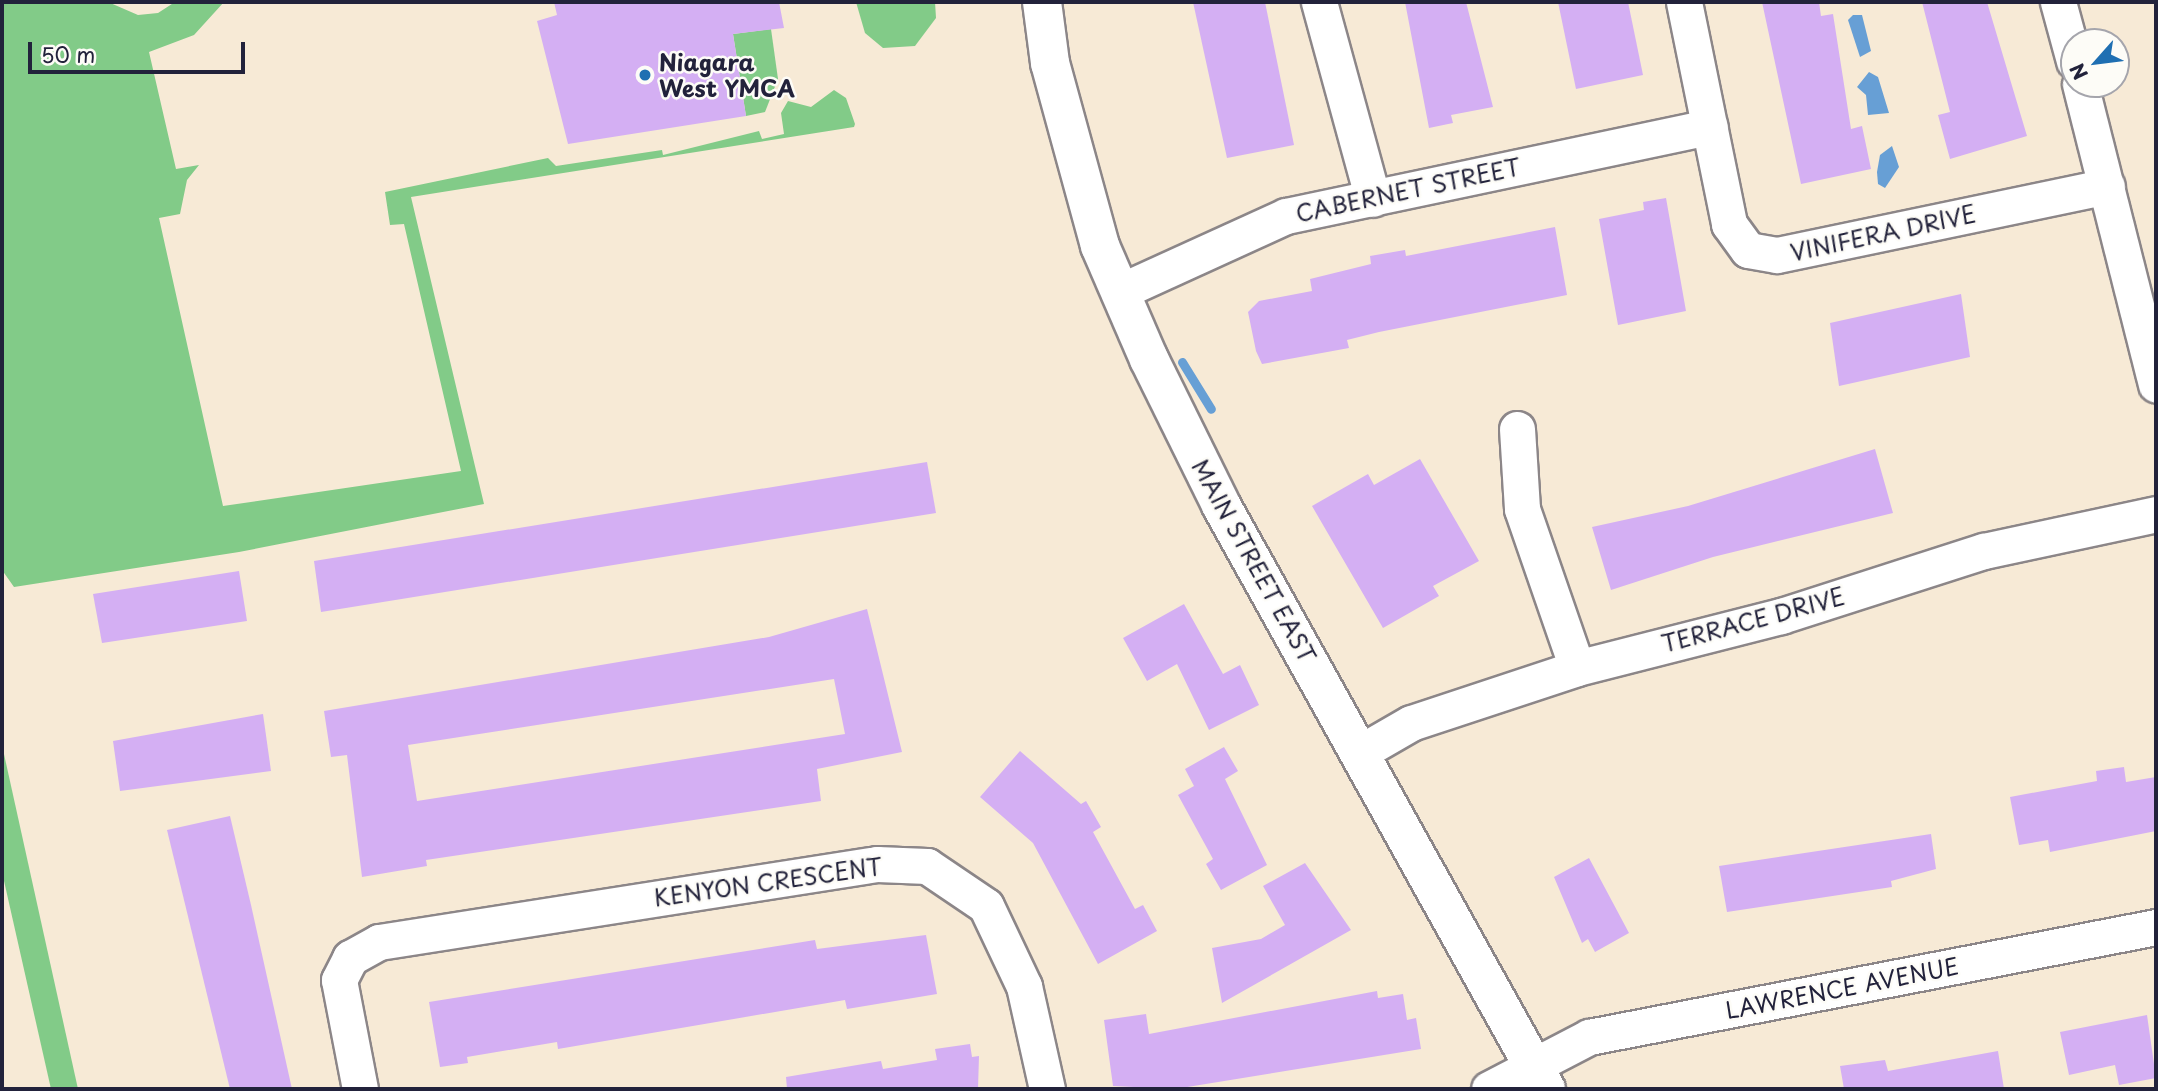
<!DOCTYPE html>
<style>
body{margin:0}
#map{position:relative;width:2158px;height:1091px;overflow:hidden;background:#f7ead6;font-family:"Playpen Sans",sans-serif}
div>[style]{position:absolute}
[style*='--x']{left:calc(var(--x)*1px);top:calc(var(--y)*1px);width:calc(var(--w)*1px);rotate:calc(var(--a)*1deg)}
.green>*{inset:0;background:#82cb88}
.water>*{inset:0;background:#679fd5}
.stream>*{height:9px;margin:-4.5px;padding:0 4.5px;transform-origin:4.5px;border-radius:4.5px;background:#679fd5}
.building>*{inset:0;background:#d4aff3}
.roads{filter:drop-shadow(2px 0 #8c8688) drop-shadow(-2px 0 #8c8688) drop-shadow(0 2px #8c8688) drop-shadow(0 -2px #8c8688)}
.minor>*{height:35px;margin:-17.5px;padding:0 17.5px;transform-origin:17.5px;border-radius:17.5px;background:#fff}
.major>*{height:38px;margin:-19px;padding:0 19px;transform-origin:19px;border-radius:19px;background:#fff}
.dots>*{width:19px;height:19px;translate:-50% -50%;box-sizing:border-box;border:4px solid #fdfcf7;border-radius:50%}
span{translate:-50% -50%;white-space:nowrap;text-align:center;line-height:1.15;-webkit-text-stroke:5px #fdfcf7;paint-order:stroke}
.poi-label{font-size:23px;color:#22223b;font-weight:700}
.left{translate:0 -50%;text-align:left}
.street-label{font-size:23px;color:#22223b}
.frame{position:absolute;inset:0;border:4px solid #22223b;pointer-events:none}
.north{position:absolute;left:2060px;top:28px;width:70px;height:70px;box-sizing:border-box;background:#fdfcf7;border:2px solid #a5a5ac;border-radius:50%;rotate:242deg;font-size:19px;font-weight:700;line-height:28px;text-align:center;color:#22223b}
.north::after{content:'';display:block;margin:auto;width:24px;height:32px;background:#1f6fb2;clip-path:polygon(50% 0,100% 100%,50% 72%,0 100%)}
.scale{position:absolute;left:28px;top:42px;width:217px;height:32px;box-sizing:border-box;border:4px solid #22223b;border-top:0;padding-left:9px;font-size:21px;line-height:24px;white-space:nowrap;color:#22223b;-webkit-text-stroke:5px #fdfcf7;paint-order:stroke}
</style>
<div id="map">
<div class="green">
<i style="clip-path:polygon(2px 2px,108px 2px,138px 15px,158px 13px,175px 2px,224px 2px,194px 35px,149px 52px,176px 169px,199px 165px,187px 180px,180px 214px,159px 218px,223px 506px,461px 471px,404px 224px,390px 225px,385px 192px,548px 158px,556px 166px,662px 150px,663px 155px,759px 131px,762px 139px,784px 134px,781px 113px,788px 101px,811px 107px,834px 90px,846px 98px,855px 124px,854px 127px,411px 197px,484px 504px,239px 552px,14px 587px,2px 570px)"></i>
<i style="clip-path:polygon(856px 2px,935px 2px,936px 18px,915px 46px,883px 48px,865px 33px)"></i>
<i style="clip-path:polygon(771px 29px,778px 79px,765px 112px,746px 116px,733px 34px)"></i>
<i style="clip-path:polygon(2px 745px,78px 1089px,51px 1089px,2px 872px)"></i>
</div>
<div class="water">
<i style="clip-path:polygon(1853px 15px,1862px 15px,1871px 51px,1860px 57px,1848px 20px)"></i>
<i style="clip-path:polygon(1869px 72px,1878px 77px,1889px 113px,1868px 115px,1866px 95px,1857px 87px)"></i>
<i style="clip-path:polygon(1892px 146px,1899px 167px,1885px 188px,1878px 184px,1877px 172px,1880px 155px)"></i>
</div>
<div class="stream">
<i style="--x:1182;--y:362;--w:55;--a:58.3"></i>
</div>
<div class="building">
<i style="clip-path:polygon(554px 2px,779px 2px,784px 28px,733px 34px,746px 116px,568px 144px,537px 21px,557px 15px)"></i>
<i style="clip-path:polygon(1193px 2px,1265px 2px,1294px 145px,1227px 158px)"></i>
<i style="clip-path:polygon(1405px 2px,1466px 2px,1493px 107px,1451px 115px,1453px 123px,1429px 128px)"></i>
<i style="clip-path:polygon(1558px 2px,1628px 2px,1643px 75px,1576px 89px)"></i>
<i style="clip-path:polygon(1762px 2px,1819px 2px,1821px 16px,1833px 14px,1851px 129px,1862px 126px,1871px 169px,1801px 184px)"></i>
<i style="clip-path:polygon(1922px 2px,1987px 2px,2027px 136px,1950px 159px,1938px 115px,1950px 112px)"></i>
<i style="clip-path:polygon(1666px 198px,1686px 311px,1618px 325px,1599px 219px,1644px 210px,1643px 202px)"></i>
<i style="clip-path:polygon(1555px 227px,1567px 295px,1379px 332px,1347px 340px,1349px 348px,1262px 364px,1256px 351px,1248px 312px,1259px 301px,1312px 291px,1310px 279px,1371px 264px,1370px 256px,1405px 250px,1406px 256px)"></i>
<i style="clip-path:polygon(1961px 294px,1970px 357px,1839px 386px,1830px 323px)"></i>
<i style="clip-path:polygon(1875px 449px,1893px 513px,1713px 557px,1611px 590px,1592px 527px,1688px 506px)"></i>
<i style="clip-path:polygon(1420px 459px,1479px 561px,1433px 586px,1439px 596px,1383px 628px,1312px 506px,1368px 474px,1374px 485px)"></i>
<i style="clip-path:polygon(927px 462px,936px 513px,321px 612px,314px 561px)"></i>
<i style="clip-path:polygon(239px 571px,247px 621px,102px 643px,93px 594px)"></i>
<i style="clip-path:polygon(1184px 604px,1223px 674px,1240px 665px,1259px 705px,1209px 730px,1177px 664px,1147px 681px,1123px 638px)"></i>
<i style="clip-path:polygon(evenodd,867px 609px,902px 752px,817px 769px,821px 801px,426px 860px,427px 866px,362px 877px,347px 755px,331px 757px,324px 711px,769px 637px,867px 609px,834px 679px,845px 734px,417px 801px,408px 745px,834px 679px)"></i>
<i style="clip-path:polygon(263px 714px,271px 771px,120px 791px,113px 741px)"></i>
<i style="clip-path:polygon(1224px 747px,1238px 771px,1225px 779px,1267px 865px,1221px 890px,1206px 864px,1213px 859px,1178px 795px,1194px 786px,1185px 769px)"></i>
<i style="clip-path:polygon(1020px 751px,1081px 804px,1086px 801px,1101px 827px,1093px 832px,1135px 909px,1143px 905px,1157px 931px,1098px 964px,1033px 843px,980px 797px)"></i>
<i style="clip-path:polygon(2124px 767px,2126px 782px,2156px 777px,2156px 831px,2050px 852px,2048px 840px,2019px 845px,2010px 797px,2097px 781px,2096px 771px)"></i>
<i style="clip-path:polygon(230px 816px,251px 905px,292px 1089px,230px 1089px,167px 830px)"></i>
<i style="clip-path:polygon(1931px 834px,1936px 869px,1891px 881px,1892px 887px,1727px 912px,1719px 866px)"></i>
<i style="clip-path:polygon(1589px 858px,1629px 933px,1595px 952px,1588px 939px,1582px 943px,1554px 877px)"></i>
<i style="clip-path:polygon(1305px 863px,1351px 930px,1222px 1003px,1212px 948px,1261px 939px,1285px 925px,1263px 886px)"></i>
<i style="clip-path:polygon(926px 935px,937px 994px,847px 1009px,845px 1000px,558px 1049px,557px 1042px,467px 1057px,468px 1063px,440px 1067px,429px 1002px,815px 940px,817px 949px)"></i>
<i style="clip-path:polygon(1377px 991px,1378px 998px,1403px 994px,1407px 1020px,1416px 1018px,1421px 1049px,1175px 1089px,1113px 1086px,1104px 1020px,1146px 1014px,1149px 1034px)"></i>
<i style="clip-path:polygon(2147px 1015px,2156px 1078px,2119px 1085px,2115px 1065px,2069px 1075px,2060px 1032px)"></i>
<i style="clip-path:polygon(970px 1044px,972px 1057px,979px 1056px,978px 1089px,787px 1089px,786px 1077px,881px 1061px,883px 1069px,937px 1060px,935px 1049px)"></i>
<i style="clip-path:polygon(1998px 1051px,2004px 1089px,1844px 1089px,1840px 1066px,1885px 1060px,1888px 1071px)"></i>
</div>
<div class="roads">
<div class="minor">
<i style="--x:1319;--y:2;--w:204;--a:74.7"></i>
<i style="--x:1684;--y:2;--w:227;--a:78.5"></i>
<i style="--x:1729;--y:224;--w:32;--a:54"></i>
<i style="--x:1748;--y:250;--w:29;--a:10"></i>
<i style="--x:1777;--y:255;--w:337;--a:-11.8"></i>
<i style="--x:2058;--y:2;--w:61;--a:74.8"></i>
<i style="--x:2080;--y:84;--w:310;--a:75.8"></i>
<i style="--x:1119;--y:292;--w:183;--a:-24.5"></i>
<i style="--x:1286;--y:216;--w:433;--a:-11.9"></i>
<i style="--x:1517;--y:429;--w:80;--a:86.4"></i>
<i style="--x:1522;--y:509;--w:168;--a:70.9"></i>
<i style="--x:1359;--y:753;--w:60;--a:-30"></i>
<i style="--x:1411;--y:723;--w:175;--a:-18.3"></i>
<i style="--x:1577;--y:668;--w:211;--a:-14.3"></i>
<i style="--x:1781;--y:616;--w:213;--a:-17.8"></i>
<i style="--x:1984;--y:551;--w:176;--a:-12.1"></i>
<i style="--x:360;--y:1089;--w:111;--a:-100.9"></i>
<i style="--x:339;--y:980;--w:25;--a:-63"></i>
<i style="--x:350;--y:958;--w:33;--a:-29"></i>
<i style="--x:379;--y:942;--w:504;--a:-8.9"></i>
<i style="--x:877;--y:864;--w:50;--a:2.3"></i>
<i style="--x:927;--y:866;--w:71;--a:34.1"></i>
<i style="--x:986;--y:906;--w:89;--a:64.6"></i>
<i style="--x:1024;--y:986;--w:106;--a:77.4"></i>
<i style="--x:1489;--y:1089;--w:113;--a:-27.5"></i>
<i style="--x:1589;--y:1037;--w:578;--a:-10.98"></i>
</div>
<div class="major">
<i style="--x:1042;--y:2;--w:62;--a:82.5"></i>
<i style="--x:1050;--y:63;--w:190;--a:74.7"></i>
<i style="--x:1100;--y:246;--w:123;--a:66.6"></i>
<i style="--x:1149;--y:359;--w:163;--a:63.7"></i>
<i style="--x:1221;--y:505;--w:668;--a:60.9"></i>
</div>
</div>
<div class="dots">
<i style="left:645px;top:75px;background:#1f6fb2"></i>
</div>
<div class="poi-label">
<span class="left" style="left:659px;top:75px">Niagara<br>West YMCA</span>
</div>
<div class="street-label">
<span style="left:1408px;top:190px;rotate:-12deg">CABERNET STREET</span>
<span style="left:1883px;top:233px;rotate:-12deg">VINIFERA DRIVE</span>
<span style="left:1254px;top:561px;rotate:61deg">MAIN STREET EAST</span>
<span style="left:1753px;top:620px;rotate:-15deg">TERRACE DRIVE</span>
<span style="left:768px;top:882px;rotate:-8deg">KENYON CRESCENT</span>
<span style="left:1842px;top:988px;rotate:-11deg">LAWRENCE AVENUE</span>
</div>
<div class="frame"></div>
<div class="north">N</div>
<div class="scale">50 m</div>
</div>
